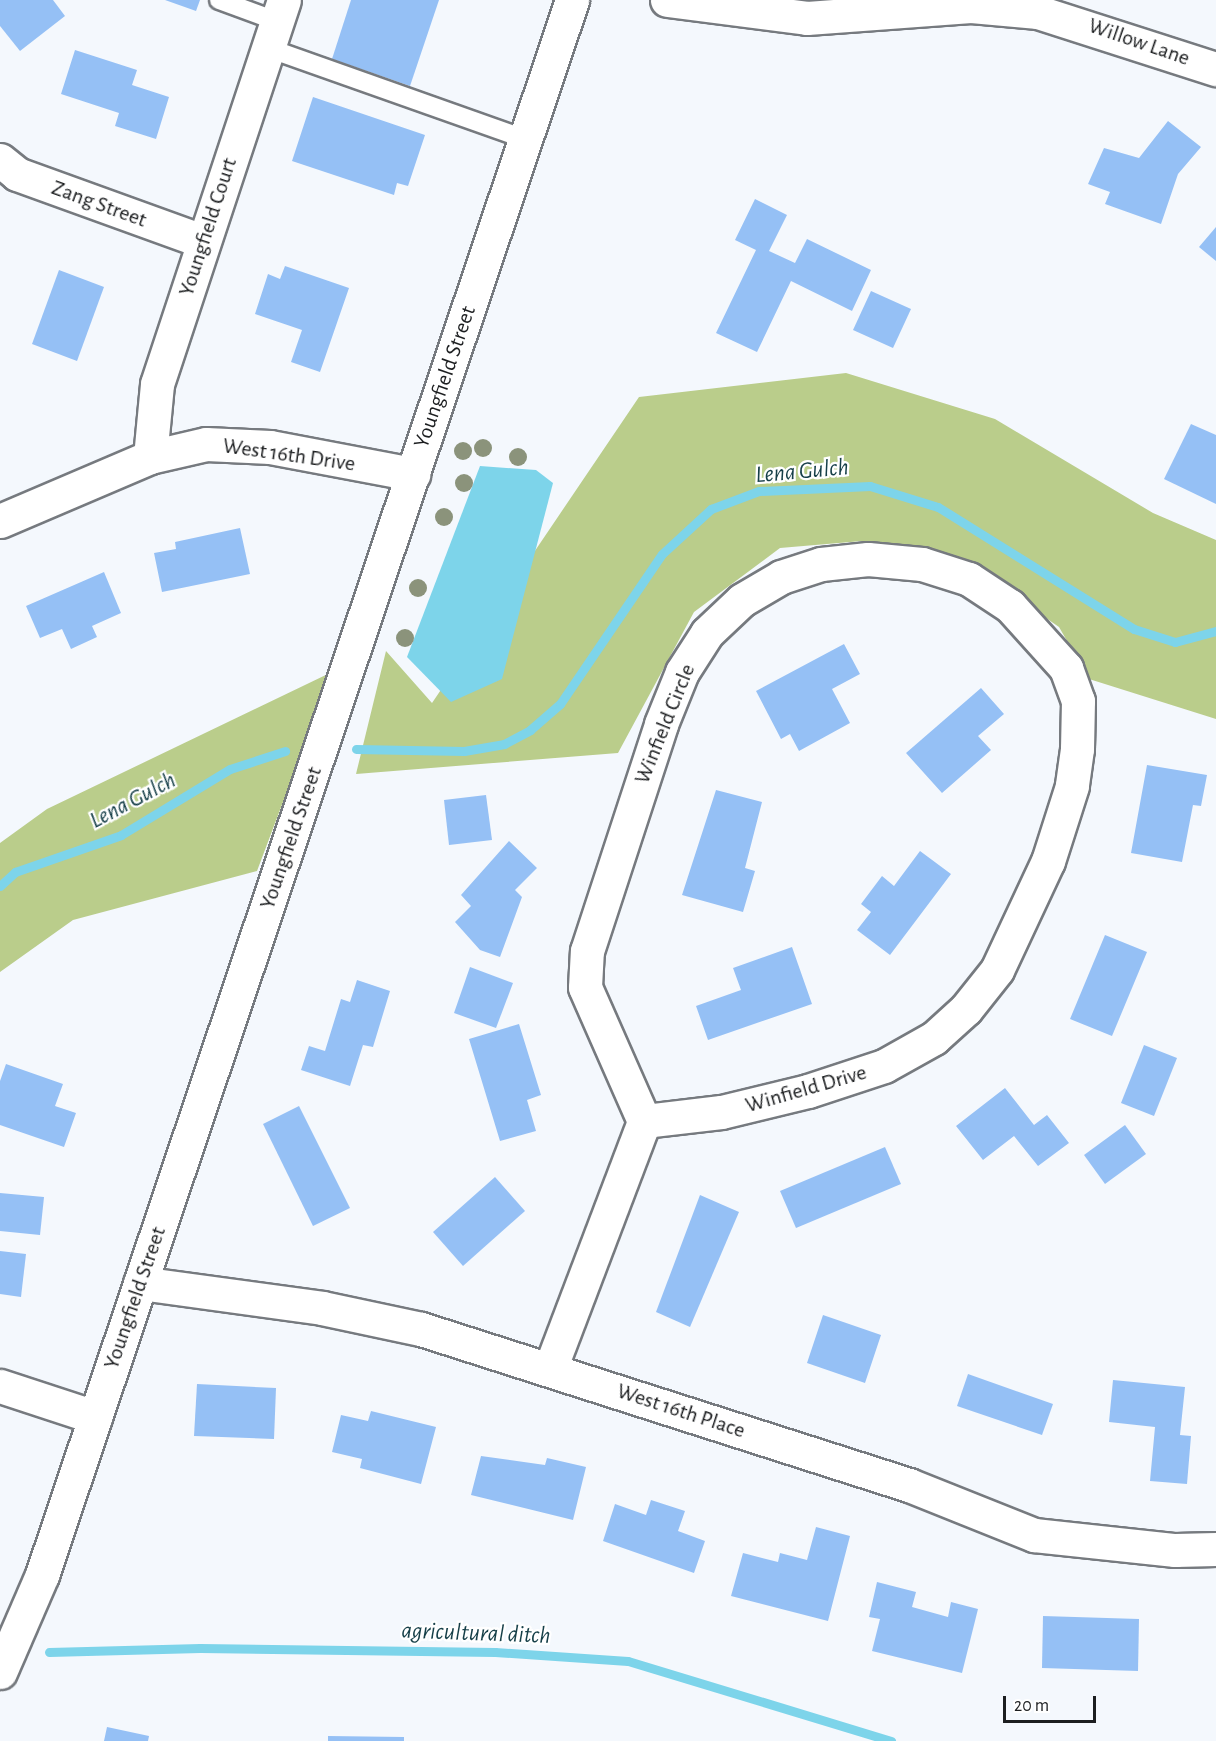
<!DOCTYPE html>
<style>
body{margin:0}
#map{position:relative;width:1216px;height:1741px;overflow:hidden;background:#f4f8fd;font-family:"Alegreya Sans",sans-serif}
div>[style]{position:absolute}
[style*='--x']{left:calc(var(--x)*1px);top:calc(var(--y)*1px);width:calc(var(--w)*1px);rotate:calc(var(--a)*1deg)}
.forest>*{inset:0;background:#bacd8b}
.water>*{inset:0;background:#7dd4ea}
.stream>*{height:9px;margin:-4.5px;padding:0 4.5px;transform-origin:4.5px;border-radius:4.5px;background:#7dd4ea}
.building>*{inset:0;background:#95c0f5}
.roads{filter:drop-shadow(2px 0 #767a7f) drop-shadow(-2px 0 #767a7f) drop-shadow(0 2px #767a7f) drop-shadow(0 -2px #767a7f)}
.service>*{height:18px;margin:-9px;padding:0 9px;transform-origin:9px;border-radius:9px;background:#fff}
.minor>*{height:33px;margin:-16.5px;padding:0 16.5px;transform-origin:16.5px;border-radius:16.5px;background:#fff}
.tertiary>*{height:33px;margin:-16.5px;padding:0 16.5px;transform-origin:16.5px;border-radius:16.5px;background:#fff}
.trees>*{width:18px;height:18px;margin:-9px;border-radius:50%;background:#8b937b}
span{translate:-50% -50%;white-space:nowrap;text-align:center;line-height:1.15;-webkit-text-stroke:4.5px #fff;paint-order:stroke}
.street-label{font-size:22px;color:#1c1e20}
.water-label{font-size:24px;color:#163f48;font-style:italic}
.scale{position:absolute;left:1003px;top:1696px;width:93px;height:27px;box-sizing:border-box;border:3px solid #1c1e20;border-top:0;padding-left:8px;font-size:18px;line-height:21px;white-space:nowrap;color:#1c1e20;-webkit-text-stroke:4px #fff;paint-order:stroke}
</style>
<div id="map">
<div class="forest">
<i style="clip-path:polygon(846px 373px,995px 419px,1153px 513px,1216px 540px,1216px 719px,1089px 679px,1059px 627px,975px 569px,862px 541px,780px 548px,694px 612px,618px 753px,356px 774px,386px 651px,432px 703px,639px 397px)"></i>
<i style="clip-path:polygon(332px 672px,257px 871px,73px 920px,0 972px,0 843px,47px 809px)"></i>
</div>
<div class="water">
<i style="clip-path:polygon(480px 466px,536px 470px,553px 483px,502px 679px,451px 702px,407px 657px)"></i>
</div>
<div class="stream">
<i style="--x:356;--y:749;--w:108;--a:1.1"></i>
<i style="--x:464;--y:751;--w:41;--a:-9.9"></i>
<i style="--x:504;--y:744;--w:30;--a:-28"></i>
<i style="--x:530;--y:730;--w:40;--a:-41"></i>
<i style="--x:560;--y:704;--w:181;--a:-55.8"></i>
<i style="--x:662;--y:554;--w:67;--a:-42.6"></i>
<i style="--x:711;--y:509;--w:51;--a:-20.6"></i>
<i style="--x:759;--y:491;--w:111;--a:-2.6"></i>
<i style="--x:870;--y:486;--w:71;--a:17.2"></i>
<i style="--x:938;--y:507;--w:231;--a:31.9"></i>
<i style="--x:1134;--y:629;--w:43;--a:17.6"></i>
<i style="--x:1175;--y:642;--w:42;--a:-15"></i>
<i style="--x:0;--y:886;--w:21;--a:-43"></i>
<i style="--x:15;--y:872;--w:112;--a:-19.2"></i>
<i style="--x:121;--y:835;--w:127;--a:-31.2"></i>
<i style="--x:230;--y:769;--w:58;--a:-18.1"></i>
<i style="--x:49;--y:1652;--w:151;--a:-1.5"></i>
<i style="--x:200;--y:1648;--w:295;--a:0.8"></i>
<i style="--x:495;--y:1652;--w:133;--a:3.9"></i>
<i style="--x:628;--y:1661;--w:275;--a:16.9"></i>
</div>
<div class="building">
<i style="clip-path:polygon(0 0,53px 0,65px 16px,20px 51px,0 26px)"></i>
<i style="clip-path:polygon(165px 0,200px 0,196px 11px)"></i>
<i style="clip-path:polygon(351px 0,439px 0,410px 86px,332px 59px)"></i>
<i style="clip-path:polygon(75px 50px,137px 70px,132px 85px,169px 97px,156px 139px,115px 126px,119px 113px,61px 94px)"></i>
<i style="clip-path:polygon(313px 97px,425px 135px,408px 186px,397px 183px,394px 195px,292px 161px)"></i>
<i style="clip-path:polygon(1168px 121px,1201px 147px,1178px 174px,1161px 224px,1105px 204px,1110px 192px,1088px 184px,1104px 148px,1139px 158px)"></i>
<i style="clip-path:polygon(755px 199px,787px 215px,769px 251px,795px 263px,807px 239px,871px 270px,852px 311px,791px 281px,757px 352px,716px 333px,756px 250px,735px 240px)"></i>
<i style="clip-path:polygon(1216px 227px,1216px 261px,1199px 247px)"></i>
<i style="clip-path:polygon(285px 266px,349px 288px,320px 372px,291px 362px,302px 330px,255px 314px,268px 274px,280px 279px)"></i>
<i style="clip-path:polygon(59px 270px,104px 287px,77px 361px,32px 344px)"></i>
<i style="clip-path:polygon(871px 291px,911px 309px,893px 348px,853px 330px)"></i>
<i style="clip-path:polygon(1191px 424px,1216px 435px,1216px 504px,1164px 479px)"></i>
<i style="clip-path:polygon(240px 528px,250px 574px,162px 592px,154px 553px,176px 549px,175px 542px)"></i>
<i style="clip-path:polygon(104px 572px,121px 613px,92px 626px,97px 637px,71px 649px,62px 629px,40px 638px,26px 606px)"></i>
<i style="clip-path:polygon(844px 644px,860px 674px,832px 689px,850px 723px,799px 751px,790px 734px,781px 739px,756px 691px)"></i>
<i style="clip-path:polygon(981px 688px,1004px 714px,978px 736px,991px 750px,942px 793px,906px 753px)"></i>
<i style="clip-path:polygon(1147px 765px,1207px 775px,1201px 806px,1193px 805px,1182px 862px,1131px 853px)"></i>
<i style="clip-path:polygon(716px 790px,762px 802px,745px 868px,755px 871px,743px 912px,682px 895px)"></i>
<i style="clip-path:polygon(486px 795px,492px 840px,449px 845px,444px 800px)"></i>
<i style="clip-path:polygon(509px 841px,537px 868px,515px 890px,522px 897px,500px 957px,480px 950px,455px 922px,471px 906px,461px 895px)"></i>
<i style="clip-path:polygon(920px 851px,951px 874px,890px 955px,857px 930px,871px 912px,861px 904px,882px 876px,894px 886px)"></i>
<i style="clip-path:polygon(1105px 935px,1147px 952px,1112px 1036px,1070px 1019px)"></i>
<i style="clip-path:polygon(792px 947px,812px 1004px,708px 1040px,696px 1006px,741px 990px,733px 968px)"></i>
<i style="clip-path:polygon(470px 967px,513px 983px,496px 1028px,454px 1013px)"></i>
<i style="clip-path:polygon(357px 980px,390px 991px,373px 1047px,363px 1045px,350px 1086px,301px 1070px,309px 1046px,325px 1051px,341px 999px,350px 1002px)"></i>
<i style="clip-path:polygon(519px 1024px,541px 1095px,527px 1100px,536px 1131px,500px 1141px,469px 1039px)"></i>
<i style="clip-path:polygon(1144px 1045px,1177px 1058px,1154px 1116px,1121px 1103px)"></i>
<i style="clip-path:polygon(6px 1064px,63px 1084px,55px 1106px,76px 1113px,64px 1147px,0 1125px,0 1081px)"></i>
<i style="clip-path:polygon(1005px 1088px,1034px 1125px,1047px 1115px,1069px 1143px,1038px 1166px,1014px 1136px,983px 1160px,956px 1126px)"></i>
<i style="clip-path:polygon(299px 1106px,350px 1208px,313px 1226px,263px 1124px)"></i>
<i style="clip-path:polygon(1125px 1125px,1146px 1154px,1105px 1184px,1084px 1155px)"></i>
<i style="clip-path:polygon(885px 1147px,901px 1184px,796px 1228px,780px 1191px)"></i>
<i style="clip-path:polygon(495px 1177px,525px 1211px,463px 1266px,433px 1232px)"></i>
<i style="clip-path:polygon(0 1193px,44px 1197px,40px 1235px,0 1231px)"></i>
<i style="clip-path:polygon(700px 1195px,739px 1212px,690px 1327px,656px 1312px)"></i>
<i style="clip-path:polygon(0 1251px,26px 1254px,21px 1297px,0 1294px)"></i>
<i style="clip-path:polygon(823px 1315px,881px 1335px,865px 1383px,807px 1363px)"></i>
<i style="clip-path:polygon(968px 1374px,1053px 1404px,1042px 1435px,957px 1406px)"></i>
<i style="clip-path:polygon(1113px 1380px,1185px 1387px,1180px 1435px,1191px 1436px,1187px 1484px,1150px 1481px,1155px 1427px,1109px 1422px)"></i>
<i style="clip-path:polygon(197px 1384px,276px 1388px,274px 1439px,194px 1436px)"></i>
<i style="clip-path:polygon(371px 1411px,436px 1427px,421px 1484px,360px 1468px,362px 1459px,332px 1452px,341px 1415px,368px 1421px)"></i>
<i style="clip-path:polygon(481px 1456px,545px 1465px,547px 1458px,586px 1467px,573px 1520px,471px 1495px)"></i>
<i style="clip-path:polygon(651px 1500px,685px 1511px,678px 1531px,705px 1541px,694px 1573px,603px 1541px,615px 1504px,646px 1515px)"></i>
<i style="clip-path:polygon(816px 1527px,850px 1536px,828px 1621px,731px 1596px,743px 1553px,778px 1562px,780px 1553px,807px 1560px)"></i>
<i style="clip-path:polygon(877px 1582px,916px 1592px,912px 1607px,948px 1617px,951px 1602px,978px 1609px,962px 1673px,872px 1651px,880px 1619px,869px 1617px)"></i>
<i style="clip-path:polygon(1043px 1616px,1139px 1619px,1138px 1671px,1042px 1668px)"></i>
<i style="clip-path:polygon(107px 1727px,149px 1736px,148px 1741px,104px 1741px)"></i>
<i style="clip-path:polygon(328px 1736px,404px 1737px,404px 1741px,328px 1741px)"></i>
</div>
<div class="roads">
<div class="service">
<i style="--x:219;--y:0;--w:61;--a:20.2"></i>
<i style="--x:268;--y:48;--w:273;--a:19.5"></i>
</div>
<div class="minor">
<i style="--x:667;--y:0;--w:141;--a:7.3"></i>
<i style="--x:807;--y:18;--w:164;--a:-4.2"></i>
<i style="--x:971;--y:6;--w:67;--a:5.1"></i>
<i style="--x:1038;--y:12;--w:187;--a:17.8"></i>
<i style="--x:0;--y:160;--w:22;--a:39"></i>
<i style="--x:17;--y:174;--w:197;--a:19.9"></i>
<i style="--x:150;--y:457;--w:73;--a:-84.5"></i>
<i style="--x:157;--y:384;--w:404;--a:-71.7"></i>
<i style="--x:0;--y:521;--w:163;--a:-23.1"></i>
<i style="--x:150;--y:457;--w:57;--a:-13.1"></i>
<i style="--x:206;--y:444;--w:64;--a:2.7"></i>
<i style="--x:270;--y:447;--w:146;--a:10.7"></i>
<i style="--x:868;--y:559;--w:54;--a:5.3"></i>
<i style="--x:922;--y:564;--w:49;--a:17.7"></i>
<i style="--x:969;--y:579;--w:49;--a:33.4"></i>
<i style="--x:1010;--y:606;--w:84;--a:47.9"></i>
<i style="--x:1066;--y:668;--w:35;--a:70"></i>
<i style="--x:1078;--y:701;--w:48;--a:91.2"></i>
<i style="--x:1077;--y:749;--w:37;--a:98"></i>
<i style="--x:1072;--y:786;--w:79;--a:107.7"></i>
<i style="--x:1048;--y:861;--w:120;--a:115.1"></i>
<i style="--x:997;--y:970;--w:50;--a:128.5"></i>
<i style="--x:966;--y:1009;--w:43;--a:137.8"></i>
<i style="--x:934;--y:1038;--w:57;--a:150.8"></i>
<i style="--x:884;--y:1066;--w:80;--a:161.8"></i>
<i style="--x:808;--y:1091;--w:89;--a:166.4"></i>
<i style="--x:721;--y:1112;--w:78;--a:173.3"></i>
<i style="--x:644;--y:1121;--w:146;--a:-113.8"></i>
<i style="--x:585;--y:987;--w:36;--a:-87"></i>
<i style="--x:587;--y:951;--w:239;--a:-71.9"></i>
<i style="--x:661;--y:724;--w:56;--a:-68"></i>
<i style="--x:682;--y:672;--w:46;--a:-57.3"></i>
<i style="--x:707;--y:633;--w:48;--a:-43.3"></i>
<i style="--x:742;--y:600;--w:45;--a:-30.5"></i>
<i style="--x:781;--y:577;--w:42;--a:-18"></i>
<i style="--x:821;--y:564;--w:47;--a:-6.1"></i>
<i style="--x:140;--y:1283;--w:184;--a:7.8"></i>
<i style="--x:322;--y:1308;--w:101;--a:12"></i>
<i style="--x:421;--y:1329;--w:512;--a:17.73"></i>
<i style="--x:909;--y:1485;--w:135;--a:21.8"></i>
<i style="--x:1034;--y:1535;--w:142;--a:6.1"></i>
<i style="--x:1175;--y:1550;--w:41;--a:-1.4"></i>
<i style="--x:550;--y:1369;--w:265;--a:-69.2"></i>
<i style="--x:0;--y:1386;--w:100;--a:18.1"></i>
</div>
<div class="tertiary">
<i style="--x:0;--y:1672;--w:106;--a:-66.6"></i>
<i style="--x:42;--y:1575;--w:1662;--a:-71.4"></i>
</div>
</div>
<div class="trees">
<i style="left:483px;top:448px"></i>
<i style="left:463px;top:451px"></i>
<i style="left:518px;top:457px"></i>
<i style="left:464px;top:483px"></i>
<i style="left:444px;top:517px"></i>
<i style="left:418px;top:588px"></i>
<i style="left:405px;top:638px"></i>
</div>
<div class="street-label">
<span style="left:1139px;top:42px;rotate:19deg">Willow Lane</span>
<span style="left:99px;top:204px;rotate:20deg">Zang Street</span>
<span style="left:208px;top:227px;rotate:-72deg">Youngfield Court</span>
<span style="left:445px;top:377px;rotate:-71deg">Youngfield Street</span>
<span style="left:289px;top:455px;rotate:8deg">West 16th Drive</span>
<span style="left:665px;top:724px;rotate:-68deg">Winfield Circle</span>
<span style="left:291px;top:838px;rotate:-71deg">Youngfield Street</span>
<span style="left:806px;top:1089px;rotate:-16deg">Winfield Drive</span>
<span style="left:135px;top:1298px;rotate:-71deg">Youngfield Street</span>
<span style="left:681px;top:1411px;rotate:18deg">West 16th Place</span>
</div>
<div class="water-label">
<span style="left:802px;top:472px;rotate:-5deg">Lena Gulch</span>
<span style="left:133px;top:801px;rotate:-28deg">Lena Gulch</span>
<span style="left:476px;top:1634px;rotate:2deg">agricultural ditch</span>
</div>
<div class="scale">20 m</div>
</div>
